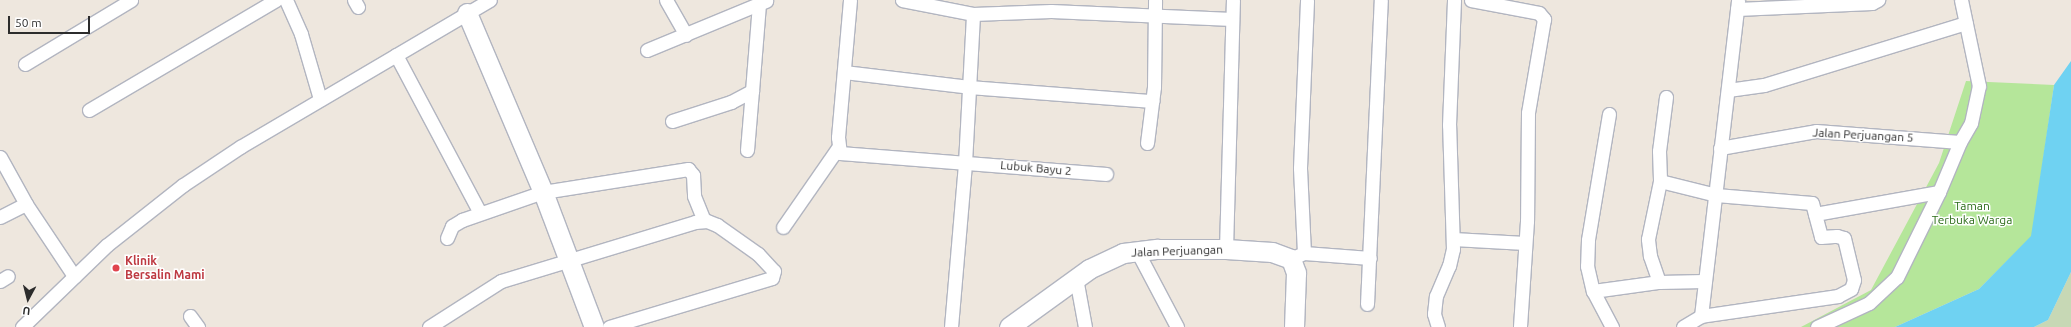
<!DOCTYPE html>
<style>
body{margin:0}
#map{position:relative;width:2071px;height:327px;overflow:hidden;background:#eee7de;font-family:Ubuntu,sans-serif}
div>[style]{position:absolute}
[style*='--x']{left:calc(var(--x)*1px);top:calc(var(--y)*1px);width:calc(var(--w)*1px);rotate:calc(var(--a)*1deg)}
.green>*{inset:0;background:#b5e69a}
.cemetery>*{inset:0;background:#c7d8b5}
.water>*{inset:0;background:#6fd2f2}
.roads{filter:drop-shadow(1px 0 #b2b5c0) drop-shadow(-1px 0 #b2b5c0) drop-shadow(0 1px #b2b5c0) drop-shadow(0 -1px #b2b5c0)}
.street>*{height:13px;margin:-6.5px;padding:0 6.5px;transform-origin:6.5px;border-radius:6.5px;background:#fff}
.secondary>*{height:19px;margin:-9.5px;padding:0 9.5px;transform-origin:9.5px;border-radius:9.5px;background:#fff}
.dots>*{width:11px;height:11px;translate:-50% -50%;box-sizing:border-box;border:2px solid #fff;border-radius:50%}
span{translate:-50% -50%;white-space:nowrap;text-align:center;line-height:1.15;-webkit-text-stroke:3px #fff;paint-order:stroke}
.street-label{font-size:12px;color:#2c2c2c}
.park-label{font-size:12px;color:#2c6d19}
.health-label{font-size:12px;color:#be3a42;font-weight:700}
.left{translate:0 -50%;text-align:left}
.north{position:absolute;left:8px;top:279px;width:40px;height:40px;-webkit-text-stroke:3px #fff;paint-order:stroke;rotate:187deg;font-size:11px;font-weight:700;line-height:16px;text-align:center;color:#2c2c2c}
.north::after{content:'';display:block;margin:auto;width:14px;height:18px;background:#2c2c2c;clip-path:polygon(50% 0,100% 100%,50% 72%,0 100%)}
.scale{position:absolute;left:8px;top:16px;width:82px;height:18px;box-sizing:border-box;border:2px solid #2c2c2c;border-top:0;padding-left:5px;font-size:12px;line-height:14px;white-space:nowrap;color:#2c2c2c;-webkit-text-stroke:3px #fff;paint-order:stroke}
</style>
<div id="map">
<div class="green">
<i style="clip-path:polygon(1966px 81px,2054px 85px,2032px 236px,1979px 289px,1895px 327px,1801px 327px,1871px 290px,1939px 163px)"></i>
</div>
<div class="cemetery">
<i style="clip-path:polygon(2071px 272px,2071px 327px,2034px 327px,2048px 320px)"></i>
</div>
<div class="water">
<i style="clip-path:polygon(2071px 61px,2071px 272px,2048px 320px,2034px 327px,1895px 327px,1979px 289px,2031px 236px,2054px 85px)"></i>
</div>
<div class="roads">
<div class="street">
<i style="--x:286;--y:0;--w:37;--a:66"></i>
<i style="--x:301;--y:34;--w:68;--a:73.7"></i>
<i style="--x:354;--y:0;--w:8;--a:60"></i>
<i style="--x:666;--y:0;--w:40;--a:60.3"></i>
<i style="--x:850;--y:0;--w:138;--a:95"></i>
<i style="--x:838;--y:137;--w:16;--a:83"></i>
<i style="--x:840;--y:153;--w:267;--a:4.5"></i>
<i style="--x:902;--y:0;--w:72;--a:11.2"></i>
<i style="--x:1471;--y:0;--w:69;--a:10.8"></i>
<i style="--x:1539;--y:13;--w:8;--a:50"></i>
<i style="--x:1544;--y:19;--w:95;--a:99.7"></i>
<i style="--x:1528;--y:113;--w:108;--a:90.5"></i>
<i style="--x:1527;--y:221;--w:106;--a:93.8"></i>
<i style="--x:1737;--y:9;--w:135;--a:-2.5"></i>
<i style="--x:1872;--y:3;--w:7;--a:-27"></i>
<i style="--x:647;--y:50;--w:129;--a:-22.4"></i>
<i style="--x:396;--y:55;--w:179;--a:62"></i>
<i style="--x:25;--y:64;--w:124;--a:-31.1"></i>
<i style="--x:844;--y:72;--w:126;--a:6.8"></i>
<i style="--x:969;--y:87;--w:184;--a:4.4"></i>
<i style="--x:1728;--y:90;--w:36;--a:-8"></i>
<i style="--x:1764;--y:85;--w:211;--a:-17.1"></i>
<i style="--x:1666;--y:97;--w:54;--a:97.4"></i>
<i style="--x:1659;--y:151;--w:30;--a:88"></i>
<i style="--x:1660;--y:181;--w:58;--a:14"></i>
<i style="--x:1716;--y:195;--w:96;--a:4.8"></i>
<i style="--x:1812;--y:203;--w:35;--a:75"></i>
<i style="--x:1821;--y:237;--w:16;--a:-4"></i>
<i style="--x:1837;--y:236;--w:7;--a:16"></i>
<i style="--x:1844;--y:238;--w:43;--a:76.6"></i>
<i style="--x:1854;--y:280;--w:9;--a:108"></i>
<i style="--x:1851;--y:289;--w:15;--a:152"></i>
<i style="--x:1838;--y:296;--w:138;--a:171.7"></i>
<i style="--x:1701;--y:316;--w:21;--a:149"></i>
<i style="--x:89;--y:110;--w:217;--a:-30.5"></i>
<i style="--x:1609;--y:114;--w:128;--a:99.5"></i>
<i style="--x:1588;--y:240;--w:26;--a:92"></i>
<i style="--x:1587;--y:266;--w:26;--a:77"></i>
<i style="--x:1593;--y:291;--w:41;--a:62.2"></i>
<i style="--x:672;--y:121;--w:62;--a:-17.9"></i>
<i style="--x:731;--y:102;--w:24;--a:-28"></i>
<i style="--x:752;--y:91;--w:87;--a:-85.4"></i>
<i style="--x:1147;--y:143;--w:56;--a:-82.9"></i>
<i style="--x:1154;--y:87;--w:87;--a:-89.3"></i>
<i style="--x:1720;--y:148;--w:97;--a:-10"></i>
<i style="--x:1816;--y:131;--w:144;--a:4.4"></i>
<i style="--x:747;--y:150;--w:59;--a:-85.2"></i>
<i style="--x:0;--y:157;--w:54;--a:61"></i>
<i style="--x:26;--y:204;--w:87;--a:56.3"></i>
<i style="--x:1815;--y:214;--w:126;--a:-10.1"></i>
<i style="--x:0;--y:217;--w:29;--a:-27"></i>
<i style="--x:783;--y:227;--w:96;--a:-55.2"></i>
<i style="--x:447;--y:238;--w:13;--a:-67"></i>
<i style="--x:452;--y:226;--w:12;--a:-31"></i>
<i style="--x:462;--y:220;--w:86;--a:-19.1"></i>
<i style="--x:543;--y:192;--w:147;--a:-9"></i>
<i style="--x:688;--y:169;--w:8;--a:50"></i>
<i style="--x:693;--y:175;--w:21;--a:87"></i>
<i style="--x:694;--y:196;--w:27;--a:68"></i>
<i style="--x:1453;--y:239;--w:72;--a:3.2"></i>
<i style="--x:1226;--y:249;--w:249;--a:-88.4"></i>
<i style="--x:1137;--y:251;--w:86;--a:62.2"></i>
<i style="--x:1304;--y:253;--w:85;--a:-92.7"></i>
<i style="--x:1300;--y:168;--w:168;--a:-87.6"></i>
<i style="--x:1297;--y:256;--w:8;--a:-23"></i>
<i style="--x:1304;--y:253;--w:66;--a:4.3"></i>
<i style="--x:1076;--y:278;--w:50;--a:79.6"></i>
<i style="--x:0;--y:281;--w:9;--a:-32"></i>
<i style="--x:1659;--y:282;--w:28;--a:-109"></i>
<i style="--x:1650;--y:256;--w:17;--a:-97"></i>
<i style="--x:1648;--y:239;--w:59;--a:-78.3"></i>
<i style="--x:1593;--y:291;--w:67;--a:-7.8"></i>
<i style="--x:1659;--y:282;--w:45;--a:-1.3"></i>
<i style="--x:1367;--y:304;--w:304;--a:-87.4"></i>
<i style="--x:190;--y:316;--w:14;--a:54"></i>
<i style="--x:1701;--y:316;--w:318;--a:-83.3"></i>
<i style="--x:22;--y:327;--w:118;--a:-44"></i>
<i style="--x:107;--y:245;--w:97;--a:-38.3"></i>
<i style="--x:183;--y:185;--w:69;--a:-33.7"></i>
<i style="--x:240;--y:147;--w:290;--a:-30.5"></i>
<i style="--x:429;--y:327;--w:85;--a:-32.6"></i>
<i style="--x:501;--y:281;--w:203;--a:-16.9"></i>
<i style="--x:695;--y:222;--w:12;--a:-5"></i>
<i style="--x:707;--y:221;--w:11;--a:22"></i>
<i style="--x:717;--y:225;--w:50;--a:35.3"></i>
<i style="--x:758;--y:254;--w:23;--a:47"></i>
<i style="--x:774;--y:271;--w:7;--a:106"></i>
<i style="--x:772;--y:278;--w:170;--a:163.3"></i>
<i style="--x:951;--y:327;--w:165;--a:-85.1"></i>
<i style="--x:965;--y:163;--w:149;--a:-86.9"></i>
<i style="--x:973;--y:14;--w:78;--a:-2.2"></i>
<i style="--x:1051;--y:11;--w:181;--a:2.5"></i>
<i style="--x:1438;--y:327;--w:14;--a:-107"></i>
<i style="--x:1434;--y:314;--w:18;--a:-84"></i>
<i style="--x:1436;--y:296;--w:33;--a:-67"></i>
<i style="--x:1449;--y:266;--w:17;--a:-77"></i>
<i style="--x:1453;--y:249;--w:124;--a:-91.8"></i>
<i style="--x:1449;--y:125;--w:125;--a:-87.7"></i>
<i style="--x:1817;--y:327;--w:57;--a:-24.8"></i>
<i style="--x:1869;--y:303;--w:38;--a:-43"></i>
<i style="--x:1897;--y:277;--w:95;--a:-63.7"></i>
<i style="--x:1939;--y:192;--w:54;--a:-67.2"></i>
<i style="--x:1960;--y:142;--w:22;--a:-60"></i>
<i style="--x:1971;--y:123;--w:38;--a:-78"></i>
<i style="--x:1979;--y:86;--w:88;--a:-101.8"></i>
</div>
<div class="secondary">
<i style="--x:467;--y:13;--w:194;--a:67"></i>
<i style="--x:543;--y:192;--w:144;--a:69.3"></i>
<i style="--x:1009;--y:327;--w:99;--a:-35.9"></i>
<i style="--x:1089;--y:269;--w:38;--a:-25"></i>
<i style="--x:1123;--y:253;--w:35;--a:-7"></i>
<i style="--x:1158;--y:249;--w:68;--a:0"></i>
<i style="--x:1226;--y:249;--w:46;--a:3.7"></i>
<i style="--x:1272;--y:252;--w:20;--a:20"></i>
<i style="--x:1291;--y:259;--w:15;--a:70"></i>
<i style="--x:1296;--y:273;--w:54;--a:92.1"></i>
</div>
</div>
<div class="dots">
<i style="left:116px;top:268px;background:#e0444e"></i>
</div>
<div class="street-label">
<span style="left:1863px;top:135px;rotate:3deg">Jalan Perjuangan 5</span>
<span style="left:1036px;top:168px;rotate:5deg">Lubuk Bayu 2</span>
<span style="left:1177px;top:251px;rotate:-2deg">Jalan Perjuangan</span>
</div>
<div class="park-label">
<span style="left:1972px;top:213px">Taman<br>Terbuka Warga</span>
</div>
<div class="health-label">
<span class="left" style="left:125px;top:268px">Klinik<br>Bersalin Mami</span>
</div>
<div class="north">U</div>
<div class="scale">50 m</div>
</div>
